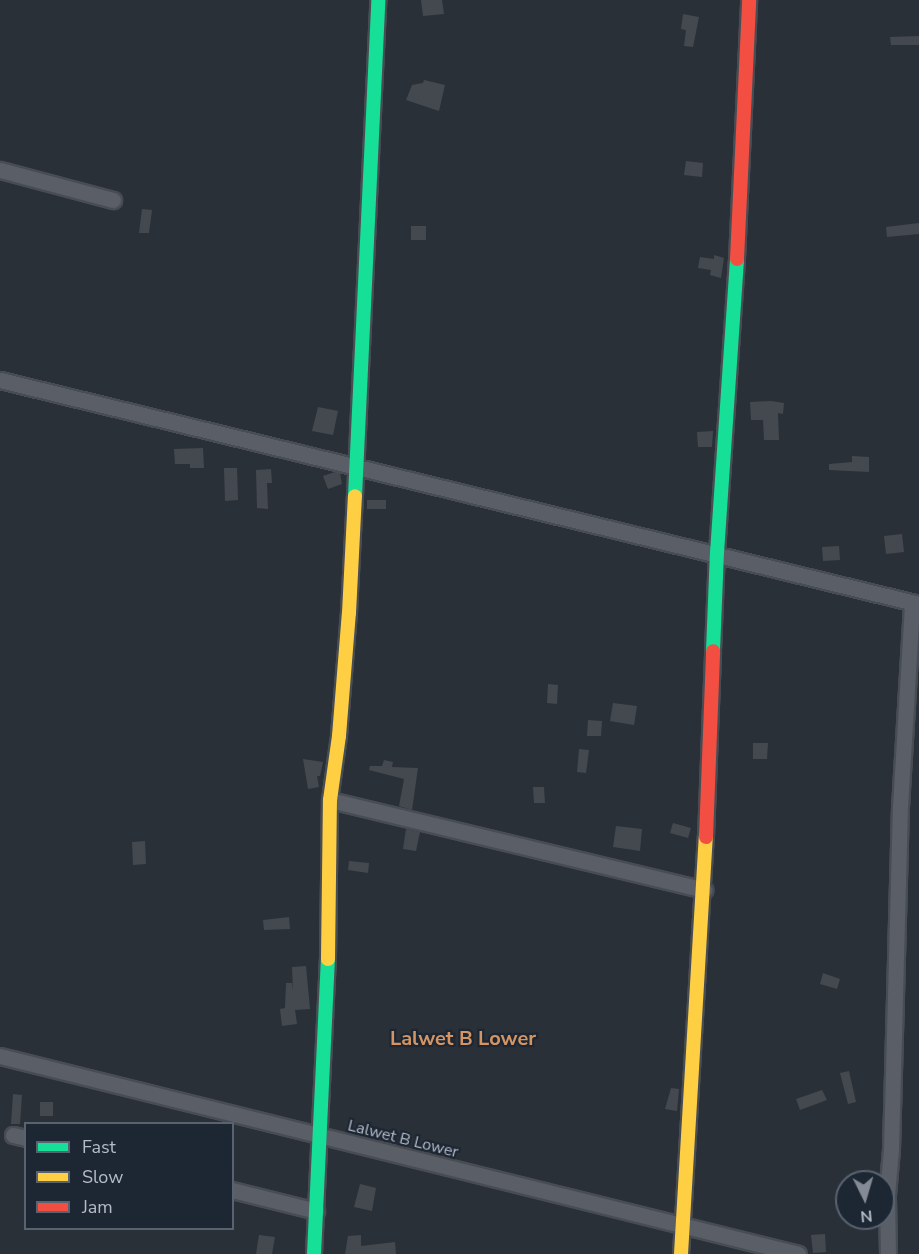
<!DOCTYPE html>
<style>
body{margin:0}
#map{position:relative;width:919px;height:1254px;overflow:hidden;background:#2a3038;font-family:"Nunito Sans",sans-serif}
div>[style]{position:absolute}
[style*='--x']{left:calc(var(--x)*1px);top:calc(var(--y)*1px);width:calc(var(--w)*1px);rotate:calc(var(--a)*1deg)}
.building>*{inset:0;background:#444950}
.roads{filter:drop-shadow(2px 0 #484c53) drop-shadow(-2px 0 #484c53) drop-shadow(0 2px #484c53) drop-shadow(0 -2px #484c53)}
.street>*{height:15px;margin:-7.5px;padding:0 7.5px;transform-origin:7.5px;border-radius:7.5px;background:#5a5e66}
.fast>*{height:14px;margin:-7px;padding:0 7px;transform-origin:7px;border-radius:7px;background:#16e098}
.slow>*{height:14px;margin:-7px;padding:0 7px;transform-origin:7px;border-radius:7px;background:#ffcf43}
.jam>*{height:14px;margin:-7px;padding:0 7px;transform-origin:7px;border-radius:7px;background:#f24e42}
span{translate:-50% -50%;white-space:nowrap;text-align:center;line-height:1.15;-webkit-text-stroke:4.5px #1d2633;paint-order:stroke}
.street-label{font-size:16px;color:#b4bcc9}
.quarter-label{font-size:20px;color:#d59563;font-weight:700}
.legend{position:absolute;left:24px;top:1122px;width:210px;height:108px;box-sizing:border-box;background:#1d2633;border:2px solid #59626f;margin:0;padding:8px 10px;list-style:none;font-size:18px;color:#b4bcc9}
.legend li{display:flex;align-items:center;gap:12px;height:30px}
.legend b{width:30px;border:2px solid #59626f}
.north{position:absolute;left:835px;top:1170px;width:60px;height:60px;box-sizing:border-box;background:#1d2633;border:2px solid #59626f;border-radius:50%;rotate:175deg;font-size:16px;font-weight:700;line-height:24px;text-align:center;color:#b4bcc9}
.north::after{content:'';display:block;margin:auto;width:21px;height:27px;background:#848b96;clip-path:polygon(50% 0,100% 100%,50% 72%,0 100%)}
</style>
<div id="map">
<div class="building">
<i style="clip-path:polygon(421px 0,442px 0,444px 14px,423px 16px)"></i>
<i style="clip-path:polygon(683px 14px,699px 17px,693px 47px,684px 46px,686px 30px,681px 29px)"></i>
<i style="clip-path:polygon(919px 36px,919px 45px,891px 45px,890px 37px)"></i>
<i style="clip-path:polygon(424px 80px,445px 85px,439px 111px,406px 100px,412px 85px,423px 83px)"></i>
<i style="clip-path:polygon(686px 161px,703px 163px,702px 177px,684px 175px)"></i>
<i style="clip-path:polygon(142px 209px,152px 210px,149px 233px,139px 233px)"></i>
<i style="clip-path:polygon(919px 223px,919px 234px,887px 237px,886px 227px)"></i>
<i style="clip-path:polygon(411px 226px,426px 226px,426px 240px,411px 240px)"></i>
<i style="clip-path:polygon(714px 255px,724px 258px,721px 278px,710px 275px,711px 270px,698px 268px,700px 257px,714px 259px)"></i>
<i style="clip-path:polygon(771px 401px,784px 403px,783px 414px,778px 413px,779px 440px,764px 440px,763px 420px,751px 420px,750px 402px)"></i>
<i style="clip-path:polygon(318px 407px,338px 411px,333px 435px,312px 431px)"></i>
<i style="clip-path:polygon(713px 431px,712px 447px,698px 447px,697px 432px)"></i>
<i style="clip-path:polygon(203px 448px,204px 468px,190px 468px,190px 464px,175px 464px,174px 449px)"></i>
<i style="clip-path:polygon(852px 456px,869px 457px,869px 472px,829px 470px,829px 464px,852px 462px)"></i>
<i style="clip-path:polygon(224px 468px,237px 468px,238px 500px,225px 501px)"></i>
<i style="clip-path:polygon(271px 469px,272px 483px,267px 483px,268px 509px,257px 508px,256px 470px)"></i>
<i style="clip-path:polygon(335px 472px,340px 473px,342px 484px,328px 489px,323px 476px)"></i>
<i style="clip-path:polygon(367px 500px,386px 500px,386px 509px,367px 509px)"></i>
<i style="clip-path:polygon(902px 534px,904px 552px,886px 554px,884px 536px)"></i>
<i style="clip-path:polygon(839px 546px,840px 560px,823px 561px,822px 547px)"></i>
<i style="clip-path:polygon(548px 684px,558px 685px,557px 704px,547px 703px)"></i>
<i style="clip-path:polygon(613px 703px,637px 706px,634px 725px,610px 721px)"></i>
<i style="clip-path:polygon(588px 720px,602px 721px,601px 736px,587px 736px)"></i>
<i style="clip-path:polygon(753px 743px,768px 743px,767px 759px,753px 759px)"></i>
<i style="clip-path:polygon(579px 749px,589px 750px,586px 773px,577px 772px)"></i>
<i style="clip-path:polygon(303px 759px,323px 762px,320px 776px,317px 776px,319px 787px,308px 789px)"></i>
<i style="clip-path:polygon(384px 760px,393px 762px,392px 767px,418px 768px,412px 810px,399px 806px,404px 779px,369px 770px,370px 766px,382px 766px)"></i>
<i style="clip-path:polygon(533px 787px,544px 787px,545px 803px,534px 803px)"></i>
<i style="clip-path:polygon(673px 823px,691px 828px,688px 838px,670px 833px)"></i>
<i style="clip-path:polygon(616px 826px,642px 829px,640px 851px,613px 847px)"></i>
<i style="clip-path:polygon(406px 829px,420px 832px,416px 851px,403px 849px)"></i>
<i style="clip-path:polygon(145px 841px,146px 864px,133px 865px,132px 842px)"></i>
<i style="clip-path:polygon(349px 861px,369px 863px,368px 873px,348px 870px)"></i>
<i style="clip-path:polygon(289px 917px,290px 929px,264px 930px,263px 920px)"></i>
<i style="clip-path:polygon(306px 966px,310px 1009px,295px 1010px,297px 1024px,282px 1026px,280px 1009px,285px 1008px,286px 983px,292px 983px,293px 991px,292px 967px)"></i>
<i style="clip-path:polygon(823px 973px,840px 979px,837px 989px,820px 984px)"></i>
<i style="clip-path:polygon(849px 1071px,856px 1102px,848px 1104px,840px 1073px)"></i>
<i style="clip-path:polygon(671px 1088px,679px 1089px,677px 1111px,665px 1109px)"></i>
<i style="clip-path:polygon(822px 1090px,827px 1100px,800px 1110px,796px 1099px)"></i>
<i style="clip-path:polygon(13px 1094px,22px 1095px,20px 1124px,11px 1124px)"></i>
<i style="clip-path:polygon(40px 1102px,53px 1102px,53px 1116px,40px 1116px)"></i>
<i style="clip-path:polygon(360px 1184px,376px 1188px,372px 1211px,354px 1207px)"></i>
<i style="clip-path:polygon(825px 1234px,826px 1252px,813px 1253px,811px 1235px)"></i>
<i style="clip-path:polygon(259px 1235px,275px 1237px,272px 1254px,256px 1254px)"></i>
<i style="clip-path:polygon(361px 1235px,361px 1246px,395px 1242px,396px 1254px,345px 1254px,348px 1236px)"></i>
</div>
<div class="roads">
<div class="street">
<i style="--x:0;--y:170;--w:117;--a:14.9"></i>
<i style="--x:0;--y:380;--w:946;--a:13.7"></i>
<i style="--x:330;--y:800;--w:385;--a:13.5"></i>
<i style="--x:0;--y:1056;--w:822;--a:13.93"></i>
<i style="--x:13;--y:1135;--w:13;--a:13"></i>
<i style="--x:232;--y:1190;--w:87;--a:14"></i>
<i style="--x:888;--y:1254;--w:59;--a:-91"></i>
<i style="--x:887;--y:1195;--w:46;--a:-85"></i>
<i style="--x:891;--y:1149;--w:342;--a:-88.5"></i>
<i style="--x:900;--y:807;--w:205;--a:-86.6"></i>
</div>
<div class="fast">
<i style="--x:355;--y:496;--w:497;--a:-87.3"></i>
<i style="--x:713;--y:651;--w:98;--a:-87.7"></i>
<i style="--x:717;--y:553;--w:295;--a:-86.1"></i>
<i style="--x:314;--y:1254;--w:295;--a:-87.3"></i>
</div>
<div class="slow">
<i style="--x:328;--y:959;--w:159;--a:-89.3"></i>
<i style="--x:330;--y:800;--w:65;--a:-82"></i>
<i style="--x:339;--y:736;--w:123;--a:-85.4"></i>
<i style="--x:349;--y:613;--w:117;--a:-87.1"></i>
<i style="--x:681;--y:1254;--w:418;--a:-86.6"></i>
</div>
<div class="jam">
<i style="--x:737;--y:259;--w:259;--a:-87.3"></i>
<i style="--x:706;--y:837;--w:186;--a:-87.8"></i>
</div>
</div>
<div class="street-label">
<span style="left:403px;top:1139px;rotate:14deg">Lalwet B Lower</span>
</div>
<div class="quarter-label">
<span style="left:463px;top:1038px">Lalwet B Lower</span>
</div>
<ul class="legend">
<li><b style="height:8px;background:#16e098"></b>Fast</li>
<li><b style="height:8px;background:#ffcf43"></b>Slow</li>
<li><b style="height:8px;background:#f24e42"></b>Jam</li>
</ul>
<div class="north">N</div>
</div>
